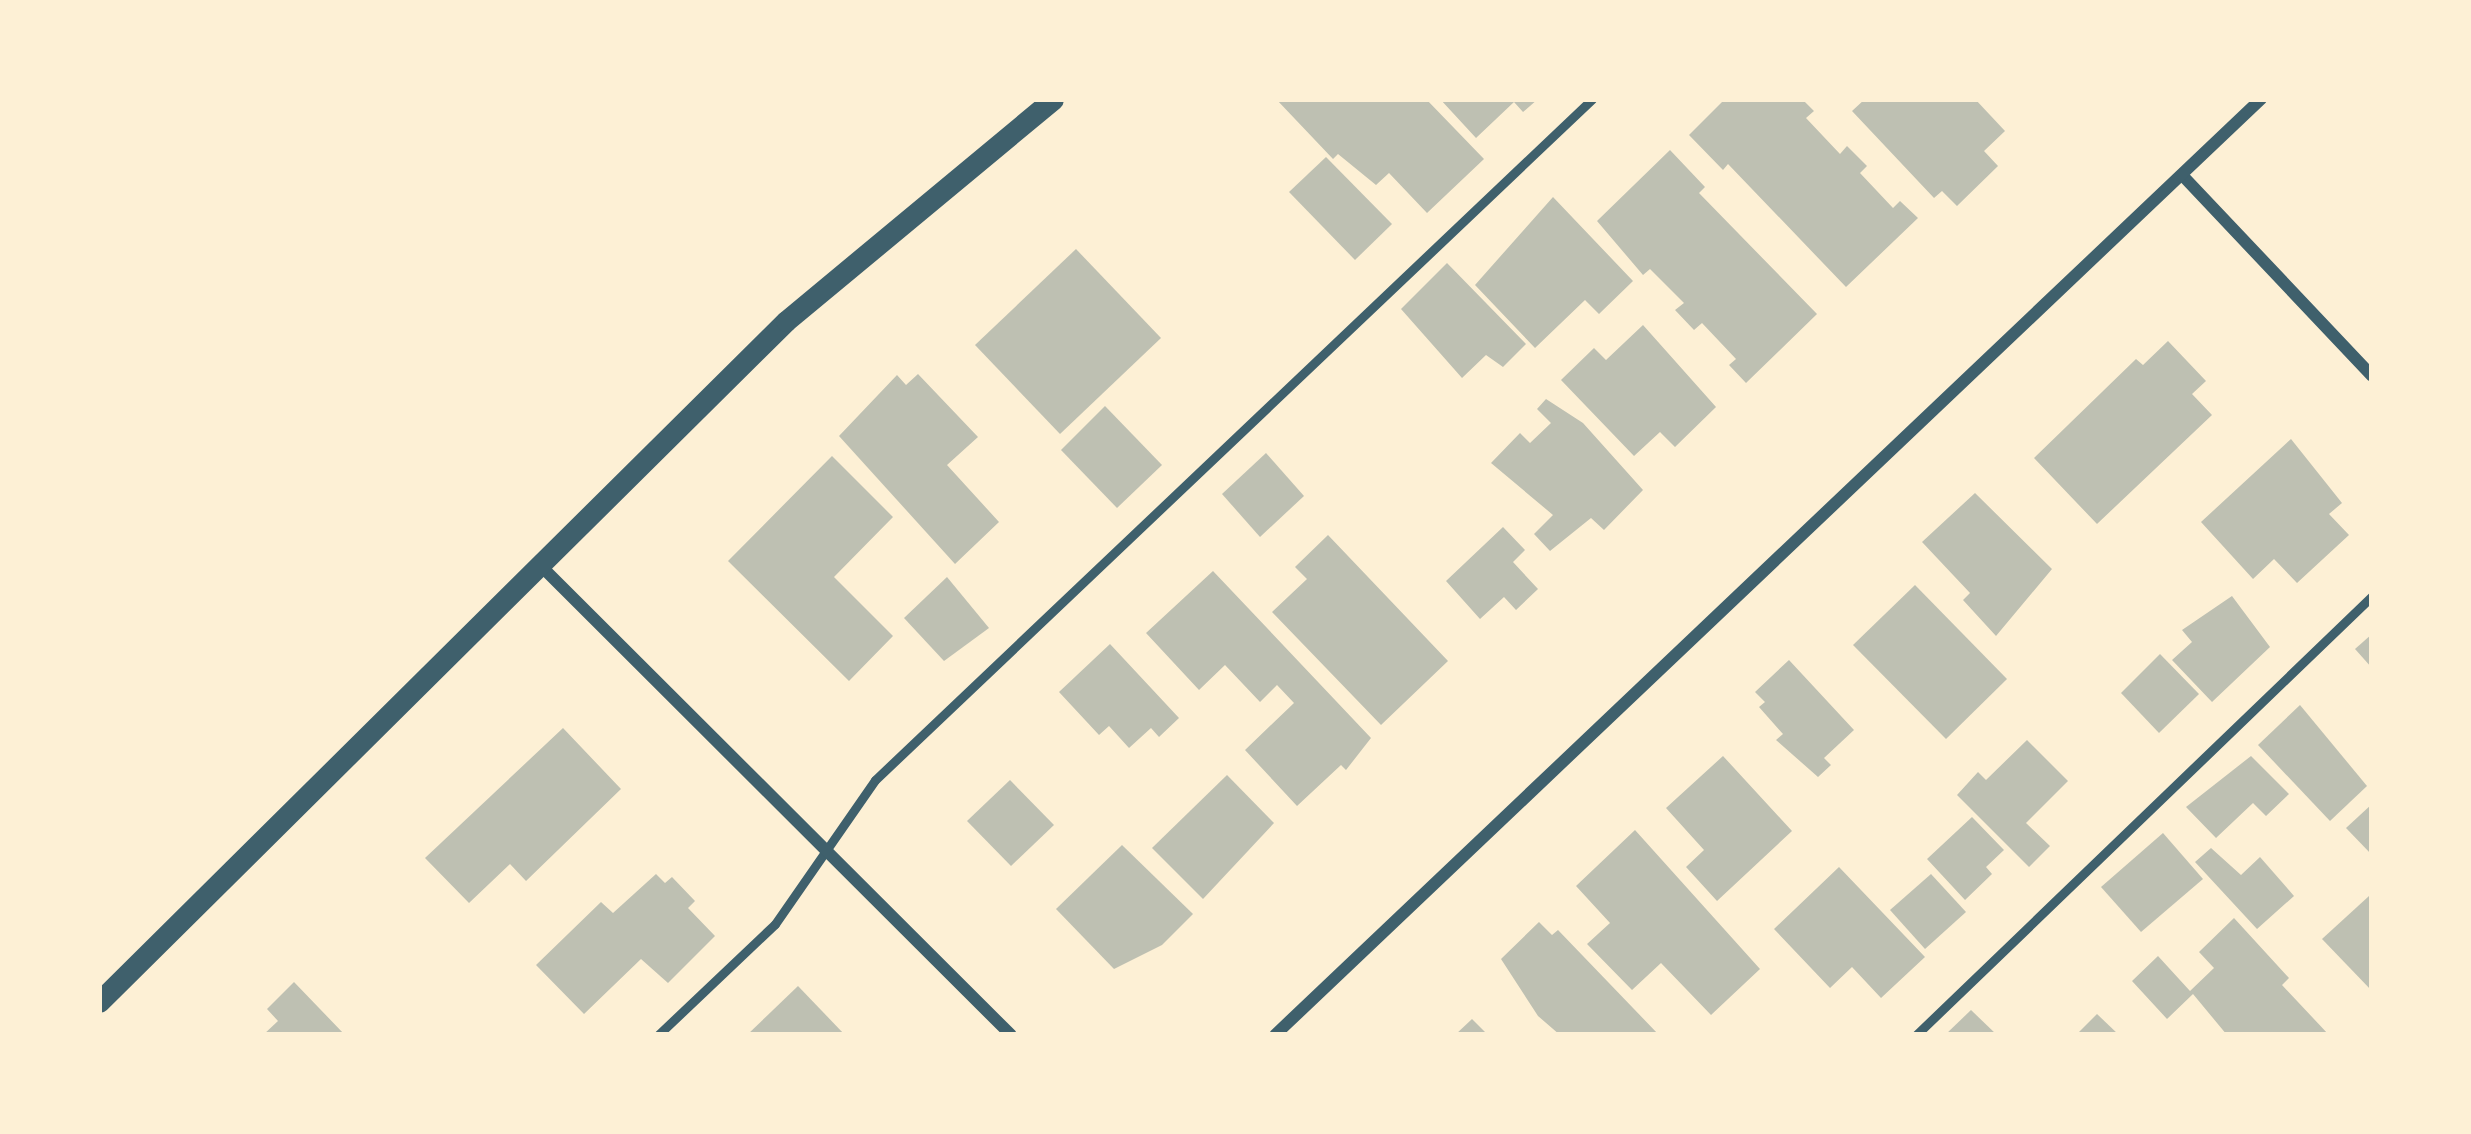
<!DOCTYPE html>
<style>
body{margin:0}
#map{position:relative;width:2471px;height:1134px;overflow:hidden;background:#fdf0d5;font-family:"Golos Text",sans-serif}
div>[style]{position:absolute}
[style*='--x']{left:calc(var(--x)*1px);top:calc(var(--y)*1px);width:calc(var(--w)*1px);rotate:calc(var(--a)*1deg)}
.building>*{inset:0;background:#bec0b2}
.service>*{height:9px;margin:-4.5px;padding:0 4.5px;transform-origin:4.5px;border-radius:4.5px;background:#3f606c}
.minor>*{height:12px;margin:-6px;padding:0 6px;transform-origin:6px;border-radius:6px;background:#3f606c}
.tertiary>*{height:21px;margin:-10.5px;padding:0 10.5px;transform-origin:10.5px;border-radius:10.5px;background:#3f606c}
span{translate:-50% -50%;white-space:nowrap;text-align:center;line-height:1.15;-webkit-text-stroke:9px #fdf0d5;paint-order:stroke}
.frame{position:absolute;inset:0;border:102px solid #fdf0d5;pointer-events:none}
</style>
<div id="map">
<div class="building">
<i style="clip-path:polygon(1276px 99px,1426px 99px,1484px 159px,1427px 213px,1389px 173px,1376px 185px,1338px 154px,1333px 159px)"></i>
<i style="clip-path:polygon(1440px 99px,1538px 99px,1523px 112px,1514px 102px,1476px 138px)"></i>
<i style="clip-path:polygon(1725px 99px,1802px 99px,1814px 111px,1806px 118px,1840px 154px,1847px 146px,1867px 166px,1860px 173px,1893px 208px,1900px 201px,1918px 218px,1846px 287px,1728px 164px,1723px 170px,1689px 135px)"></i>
<i style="clip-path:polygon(1865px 99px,1975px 99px,2005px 131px,1984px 151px,1998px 166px,1957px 206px,1942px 191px,1934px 198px,1852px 111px)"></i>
<i style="clip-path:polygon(1670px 150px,1705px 187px,1699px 193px,1817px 314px,1746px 383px,1729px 365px,1736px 359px,1702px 323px,1694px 330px,1675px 310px,1684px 303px,1650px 269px,1643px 275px,1597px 221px)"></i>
<i style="clip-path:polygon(1326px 157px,1392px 224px,1355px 260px,1289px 192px)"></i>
<i style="clip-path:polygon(1553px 197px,1633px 281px,1599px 314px,1585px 300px,1535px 348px,1475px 285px)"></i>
<i style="clip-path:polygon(1076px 249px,1161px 338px,1060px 434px,975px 345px)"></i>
<i style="clip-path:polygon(1447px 263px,1526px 344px,1503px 367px,1486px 355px,1462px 378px,1401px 309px)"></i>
<i style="clip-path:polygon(1643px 325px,1716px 407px,1675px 447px,1660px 432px,1634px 456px,1561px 380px,1594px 348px,1606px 360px)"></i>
<i style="clip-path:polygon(2168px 341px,2206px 381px,2192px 394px,2212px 415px,2097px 524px,2034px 458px,2136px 359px,2143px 365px)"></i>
<i style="clip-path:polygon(918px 374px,978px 437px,947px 465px,999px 522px,955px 564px,839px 436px,897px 375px,906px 385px)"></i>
<i style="clip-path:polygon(1546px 399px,1583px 423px,1643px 490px,1604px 530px,1591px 518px,1550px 551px,1534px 534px,1553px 515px,1491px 463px,1520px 433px,1530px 443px,1551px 423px,1537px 409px)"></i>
<i style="clip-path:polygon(1105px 406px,1162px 465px,1117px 508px,1061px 450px)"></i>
<i style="clip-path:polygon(2291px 439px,2342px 503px,2329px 514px,2349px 535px,2297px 583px,2274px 559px,2253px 579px,2201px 522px)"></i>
<i style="clip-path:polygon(1266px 453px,1304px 496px,1260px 537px,1222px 494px)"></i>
<i style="clip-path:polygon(832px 456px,893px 517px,834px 577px,893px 636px,849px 681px,728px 561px)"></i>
<i style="clip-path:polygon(1975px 493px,2052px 569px,1996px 636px,1963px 600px,1970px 593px,1922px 542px)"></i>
<i style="clip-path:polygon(1503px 527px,1525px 550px,1513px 562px,1538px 589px,1516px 610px,1504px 597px,1480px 619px,1446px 581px)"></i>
<i style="clip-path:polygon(1328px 535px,1448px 661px,1381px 725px,1272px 612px,1307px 579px,1295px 567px)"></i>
<i style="clip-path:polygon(1213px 571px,1371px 738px,1346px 770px,1341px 765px,1297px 806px,1245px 750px,1294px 703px,1277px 685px,1260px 702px,1225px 665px,1199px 690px,1146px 633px)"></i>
<i style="clip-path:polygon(947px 577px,989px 628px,944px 661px,904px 618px)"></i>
<i style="clip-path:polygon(1915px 585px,2007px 679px,1946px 739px,1853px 645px)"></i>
<i style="clip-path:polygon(2232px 596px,2270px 647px,2212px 702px,2172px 660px,2192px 642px,2182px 630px)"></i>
<i style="clip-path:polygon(2372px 634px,2372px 668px,2355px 649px)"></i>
<i style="clip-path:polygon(1110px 644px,1179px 718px,1159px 737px,1151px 728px,1129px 748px,1109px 726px,1099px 735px,1059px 692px)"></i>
<i style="clip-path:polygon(2160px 654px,2199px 694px,2159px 733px,2121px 693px)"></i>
<i style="clip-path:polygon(1789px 660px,1854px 730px,1824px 758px,1831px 765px,1818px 777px,1776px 740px,1783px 734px,1759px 707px,1765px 702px,1755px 692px)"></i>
<i style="clip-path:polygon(2300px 705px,2367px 786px,2330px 821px,2258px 745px)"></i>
<i style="clip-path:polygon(563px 728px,621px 789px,526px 881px,510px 864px,469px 903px,425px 858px)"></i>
<i style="clip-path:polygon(2027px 740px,2068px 781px,2026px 823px,2050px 846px,2029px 867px,1957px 795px,1978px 772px,1986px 780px)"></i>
<i style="clip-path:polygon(1723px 756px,1792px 831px,1717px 901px,1686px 867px,1704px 850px,1666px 808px)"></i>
<i style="clip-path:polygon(2251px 756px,2289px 794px,2266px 816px,2253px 803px,2216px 838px,2186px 807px)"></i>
<i style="clip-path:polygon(1227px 775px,1274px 823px,1203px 899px,1152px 848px)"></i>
<i style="clip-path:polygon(1010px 780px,1054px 825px,1011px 866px,967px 821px)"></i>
<i style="clip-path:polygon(2372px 804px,2372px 855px,2346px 828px)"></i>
<i style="clip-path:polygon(1972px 817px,2004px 850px,1986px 867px,1992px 874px,1965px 900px,1927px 859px)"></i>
<i style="clip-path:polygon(1635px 830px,1760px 969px,1711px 1015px,1661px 963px,1632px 990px,1587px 944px,1610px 923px,1576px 886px)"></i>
<i style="clip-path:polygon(2163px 833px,2203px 879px,2141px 932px,2101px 887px)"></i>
<i style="clip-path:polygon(1122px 845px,1193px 914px,1162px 945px,1114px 969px,1056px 909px)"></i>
<i style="clip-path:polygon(2211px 848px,2241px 875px,2260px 857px,2294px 896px,2257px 929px,2195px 862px)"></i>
<i style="clip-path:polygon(1839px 867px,1925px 957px,1881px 998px,1852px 967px,1830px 988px,1774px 929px)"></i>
<i style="clip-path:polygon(656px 874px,665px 883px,672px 877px,695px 901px,688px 908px,715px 936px,668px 983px,641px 959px,584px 1014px,536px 965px,601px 902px,613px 913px)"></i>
<i style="clip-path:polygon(1931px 874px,1966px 912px,1925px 949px,1890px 910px)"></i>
<i style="clip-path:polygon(2369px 896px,2372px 899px,2372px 991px,2322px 939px)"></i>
<i style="clip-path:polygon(2234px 918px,2289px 978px,2282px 985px,2329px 1035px,2227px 1035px,2193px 994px,2167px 1019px,2132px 981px,2158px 956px,2190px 991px,2214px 968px,2199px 952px)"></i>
<i style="clip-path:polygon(1539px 922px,1552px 935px,1558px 930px,1659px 1035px,1560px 1035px,1538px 1016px,1501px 959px)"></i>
<i style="clip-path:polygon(294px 982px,345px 1035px,263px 1035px,278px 1021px,267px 1009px)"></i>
<i style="clip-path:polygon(798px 986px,845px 1035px,747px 1035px)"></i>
<i style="clip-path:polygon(1971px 1010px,1997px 1035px,1945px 1035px)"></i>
<i style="clip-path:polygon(2097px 1014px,2119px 1035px,2076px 1035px)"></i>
<i style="clip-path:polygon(1472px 1019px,1488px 1035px,1455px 1035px)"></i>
</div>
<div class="service">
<i style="--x:658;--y:1035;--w:161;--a:-43.5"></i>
<i style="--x:775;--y:924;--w:175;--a:-55.2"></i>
<i style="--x:875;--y:780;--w:989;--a:-43.52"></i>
<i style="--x:1916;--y:1035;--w:633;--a:-43.91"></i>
</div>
<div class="minor">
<i style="--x:2183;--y:176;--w:275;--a:46.6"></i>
<i style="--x:538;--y:563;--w:668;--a:44.94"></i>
<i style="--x:1275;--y:1035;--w:1360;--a:-43.51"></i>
</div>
<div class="tertiary">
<i style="--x:99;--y:1002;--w:967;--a:-44.75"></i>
<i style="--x:786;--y:321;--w:347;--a:-39.7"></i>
</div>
<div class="frame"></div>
</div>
